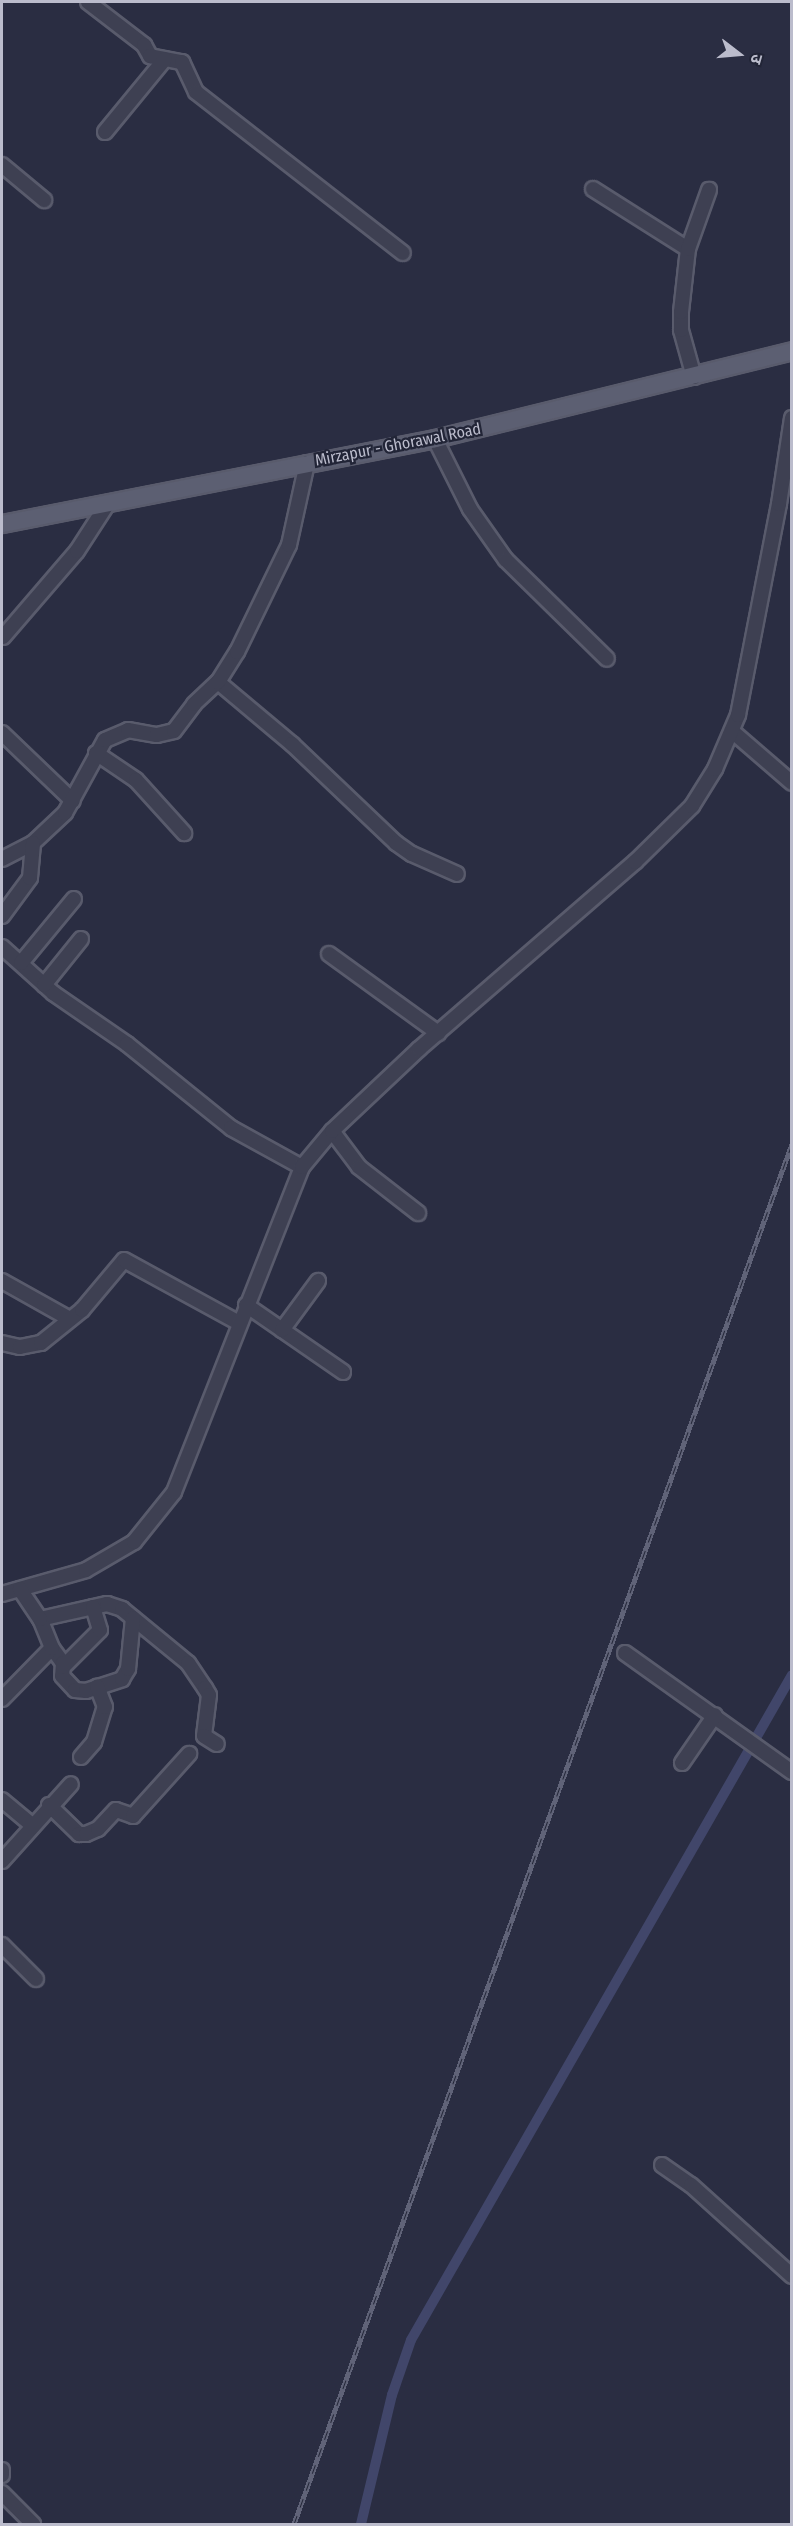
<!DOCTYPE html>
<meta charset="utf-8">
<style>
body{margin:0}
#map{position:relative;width:793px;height:2526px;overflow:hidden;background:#2a2d42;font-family:"Fira Sans Condensed","Noto Sans Devanagari",sans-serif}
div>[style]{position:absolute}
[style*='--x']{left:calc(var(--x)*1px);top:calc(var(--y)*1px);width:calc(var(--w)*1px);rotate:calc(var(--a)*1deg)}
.canal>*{height:10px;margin:-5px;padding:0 5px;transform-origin:5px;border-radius:5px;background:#41466a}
.roads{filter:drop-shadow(2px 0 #595b6c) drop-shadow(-2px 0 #595b6c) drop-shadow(0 2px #595b6c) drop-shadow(0 -2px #595b6c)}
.minor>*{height:14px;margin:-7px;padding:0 7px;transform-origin:7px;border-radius:7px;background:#3e4052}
.major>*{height:16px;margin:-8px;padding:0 8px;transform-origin:8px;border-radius:8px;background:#5c5f72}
.rail>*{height:5px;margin-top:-2.5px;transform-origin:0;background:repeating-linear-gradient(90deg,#222537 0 9px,#606378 0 18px);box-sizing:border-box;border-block:2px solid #606378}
span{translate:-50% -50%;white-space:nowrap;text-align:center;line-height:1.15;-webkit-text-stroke:4.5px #222537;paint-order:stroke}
.street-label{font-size:16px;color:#bbbccc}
.frame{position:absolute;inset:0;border:3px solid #bbbccc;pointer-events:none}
.north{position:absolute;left:709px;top:24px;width:60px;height:60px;-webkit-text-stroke:4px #222537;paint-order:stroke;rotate:106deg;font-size:16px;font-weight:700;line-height:24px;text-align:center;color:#bbbccc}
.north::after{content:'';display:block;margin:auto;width:21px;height:27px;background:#bbbccc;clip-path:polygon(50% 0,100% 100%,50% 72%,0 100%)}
</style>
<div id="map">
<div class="canal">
<i style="--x:361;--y:2524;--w:133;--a:-76.5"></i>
<i style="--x:392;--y:2395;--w:58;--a:-70.9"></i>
<i style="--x:411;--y:2340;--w:766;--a:-60.19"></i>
</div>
<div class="roads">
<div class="minor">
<i style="--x:88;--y:2;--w:71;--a:37.5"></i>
<i style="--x:144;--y:45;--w:13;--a:61"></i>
<i style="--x:150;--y:56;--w:33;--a:11"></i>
<i style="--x:182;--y:62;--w:33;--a:65"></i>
<i style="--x:196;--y:92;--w:262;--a:37.9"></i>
<i style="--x:105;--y:132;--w:94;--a:-50.6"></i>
<i style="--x:2;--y:165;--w:55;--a:39.8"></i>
<i style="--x:593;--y:189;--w:112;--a:32.3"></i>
<i style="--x:694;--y:377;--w:49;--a:-105.5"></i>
<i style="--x:681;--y:330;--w:18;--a:-90"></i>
<i style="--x:681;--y:312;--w:63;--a:-83.7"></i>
<i style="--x:688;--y:249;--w:63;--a:-70.4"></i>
<i style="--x:435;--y:439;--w:78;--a:63.4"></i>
<i style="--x:470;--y:509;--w:62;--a:54.8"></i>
<i style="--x:506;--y:560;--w:141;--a:44.4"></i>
<i style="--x:3;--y:637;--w:113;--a:-49.3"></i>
<i style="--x:77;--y:551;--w:57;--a:-57.1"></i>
<i style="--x:218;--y:682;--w:97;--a:40"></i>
<i style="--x:292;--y:744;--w:144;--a:43.6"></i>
<i style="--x:396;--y:843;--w:19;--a:35"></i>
<i style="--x:412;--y:854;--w:49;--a:24"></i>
<i style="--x:732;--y:731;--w:79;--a:40.9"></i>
<i style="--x:2;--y:733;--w:98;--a:43.8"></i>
<i style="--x:96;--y:753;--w:48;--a:34"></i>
<i style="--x:136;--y:780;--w:72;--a:47.8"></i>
<i style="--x:2;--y:859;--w:35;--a:-27"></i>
<i style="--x:33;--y:843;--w:44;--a:-43.2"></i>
<i style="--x:65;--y:813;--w:83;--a:-61.3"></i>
<i style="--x:105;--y:740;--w:25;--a:-23"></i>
<i style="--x:128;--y:730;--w:29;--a:10"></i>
<i style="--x:157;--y:735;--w:17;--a:-13"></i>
<i style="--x:174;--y:731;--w:34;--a:-53"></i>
<i style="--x:194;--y:704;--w:33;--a:-43"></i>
<i style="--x:218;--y:682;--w:36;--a:-58"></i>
<i style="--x:237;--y:652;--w:119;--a:-64.1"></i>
<i style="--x:289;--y:545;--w:84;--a:-77.6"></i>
<i style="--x:2;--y:916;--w:47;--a:-53.6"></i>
<i style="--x:30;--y:878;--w:35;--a:-85"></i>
<i style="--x:2;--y:947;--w:69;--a:42"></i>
<i style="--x:53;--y:993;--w:90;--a:34.6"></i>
<i style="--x:127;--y:1044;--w:134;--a:38.9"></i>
<i style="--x:231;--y:1128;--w:81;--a:28.8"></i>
<i style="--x:329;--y:954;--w:135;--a:35.9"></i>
<i style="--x:21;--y:963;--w:83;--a:-50.4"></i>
<i style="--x:44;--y:985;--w:59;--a:-51.2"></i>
<i style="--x:332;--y:1131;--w:45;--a:53.1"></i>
<i style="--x:359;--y:1167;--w:75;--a:37.9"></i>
<i style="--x:2;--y:1281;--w:78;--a:29.2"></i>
<i style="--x:246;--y:1305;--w:118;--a:34.6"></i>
<i style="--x:282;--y:1330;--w:61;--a:-53.7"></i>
<i style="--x:2;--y:1343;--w:18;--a:13"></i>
<i style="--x:20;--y:1347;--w:21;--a:-11"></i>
<i style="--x:41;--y:1343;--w:53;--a:-38.8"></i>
<i style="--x:82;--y:1310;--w:65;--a:-50"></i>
<i style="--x:124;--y:1260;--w:131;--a:28.7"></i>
<i style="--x:2;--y:1594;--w:87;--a:-15.9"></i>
<i style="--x:86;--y:1570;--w:56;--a:-30.3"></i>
<i style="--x:134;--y:1542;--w:64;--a:-51.3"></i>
<i style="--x:174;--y:1492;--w:349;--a:-68.5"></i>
<i style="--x:302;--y:1167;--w:47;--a:-50.2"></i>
<i style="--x:332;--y:1131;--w:120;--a:-43.3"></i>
<i style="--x:419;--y:1049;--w:286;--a:-40.9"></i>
<i style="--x:635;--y:862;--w:80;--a:-44.5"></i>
<i style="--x:692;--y:806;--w:44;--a:-58.1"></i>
<i style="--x:715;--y:769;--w:59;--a:-66.9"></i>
<i style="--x:738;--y:715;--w:215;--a:-79"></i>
<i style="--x:779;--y:504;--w:87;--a:-81.4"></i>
<i style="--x:40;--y:1619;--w:69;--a:-12.6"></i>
<i style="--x:107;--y:1604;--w:16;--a:18"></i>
<i style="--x:122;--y:1609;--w:85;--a:39.3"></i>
<i style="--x:188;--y:1663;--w:30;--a:56"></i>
<i style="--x:205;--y:1688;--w:8;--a:60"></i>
<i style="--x:209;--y:1695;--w:41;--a:97"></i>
<i style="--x:204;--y:1736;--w:15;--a:32"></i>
<i style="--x:52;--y:1648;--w:19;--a:54"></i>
<i style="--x:63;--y:1663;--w:13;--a:94"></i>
<i style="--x:62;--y:1676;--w:19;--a:47"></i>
<i style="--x:75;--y:1690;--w:11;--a:5"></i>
<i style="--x:86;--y:1691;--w:38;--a:-18"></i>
<i style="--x:122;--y:1679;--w:12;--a:-59"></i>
<i style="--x:128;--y:1669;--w:51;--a:-84.4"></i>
<i style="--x:625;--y:1653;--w:205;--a:35.5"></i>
<i style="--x:63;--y:1667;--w:52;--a:-45"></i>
<i style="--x:100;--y:1630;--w:24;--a:-107"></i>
<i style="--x:2;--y:1699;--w:71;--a:-45.6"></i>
<i style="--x:52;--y:1648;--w:31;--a:-112"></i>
<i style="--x:40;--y:1619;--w:36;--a:-124"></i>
<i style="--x:81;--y:1757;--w:20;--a:-49"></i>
<i style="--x:94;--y:1742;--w:37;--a:-73"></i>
<i style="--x:105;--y:1707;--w:22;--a:-111"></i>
<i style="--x:682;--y:1763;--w:58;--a:-55.5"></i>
<i style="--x:2;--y:1800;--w:40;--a:40"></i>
<i style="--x:49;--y:1805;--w:42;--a:44"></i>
<i style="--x:79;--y:1834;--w:7;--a:0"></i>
<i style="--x:86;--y:1834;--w:13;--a:-23"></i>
<i style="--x:98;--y:1829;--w:26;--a:-47"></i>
<i style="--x:116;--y:1810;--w:18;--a:19"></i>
<i style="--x:133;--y:1816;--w:84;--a:-47.9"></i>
<i style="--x:2;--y:1861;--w:103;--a:-48.1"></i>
<i style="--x:2;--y:1945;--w:48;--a:45"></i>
<i style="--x:662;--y:2165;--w:35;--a:35"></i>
<i style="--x:691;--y:2185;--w:136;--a:42"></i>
<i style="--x:2;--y:2470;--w:5;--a:90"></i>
<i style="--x:2;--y:2493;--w:44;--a:45"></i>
</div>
<div class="major">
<i style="--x:2;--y:524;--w:441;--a:-11.1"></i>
<i style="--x:435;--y:439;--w:368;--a:-13.8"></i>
</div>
</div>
<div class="rail">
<i style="--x:294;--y:2524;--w:1467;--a:-70.16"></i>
</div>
<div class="street-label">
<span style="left:398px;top:445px;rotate:-11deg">Mirzapur - Ghorawal Road</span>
</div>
<div class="frame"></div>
<div class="north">उ</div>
</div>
